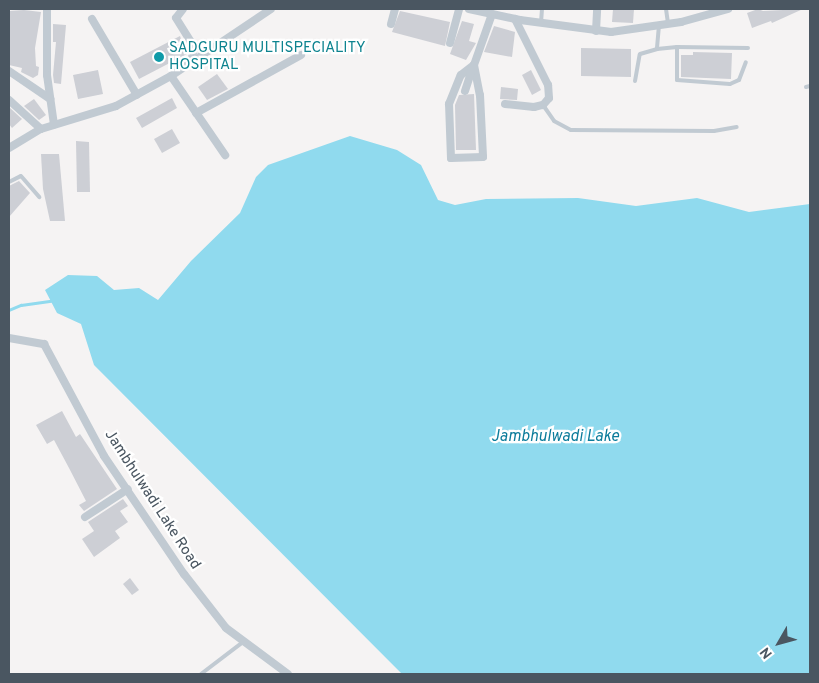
<!DOCTYPE html>
<style>
body{margin:0}
#map{position:relative;width:819px;height:683px;overflow:hidden;background:#f5f3f3;font-family:Overpass,sans-serif}
div>[style]{position:absolute}
[style*='--x']{left:calc(var(--x)*1px);top:calc(var(--y)*1px);width:calc(var(--w)*1px);rotate:calc(var(--a)*1deg)}
.water>*{inset:0;background:#90daee}
.stream>*{height:2.5px;margin:-1.25px;padding:0 1.25px;transform-origin:1.25px;border-radius:1.25px;background:#90daee}
.building>*{inset:0;background:#cdcfd5}
.service>*{height:4px;margin:-2px;padding:0 2px;transform-origin:2px;border-radius:2px;background:#c1cad2}
.minor>*{height:8px;margin:-4px;padding:0 4px;transform-origin:4px;border-radius:4px;background:#c1cad2}
.dots>*{width:14px;height:14px;translate:-50% -50%;box-sizing:border-box;border:2px solid #fff;border-radius:50%}
span{translate:-50% -50%;white-space:nowrap;text-align:center;line-height:1.15;-webkit-text-stroke:4.5px #fff;paint-order:stroke}
.culture-label{font-size:15px;color:#0d838f}
.left{translate:0 -50%;text-align:left}
.street-label{font-size:15px;color:#4a5661}
.water-label{font-size:16px;color:#0c7c9b;font-style:italic}
.frame{position:absolute;inset:0;border:10px solid #4a5661;pointer-events:none}
.north{position:absolute;left:754px;top:618px;width:50px;height:50px;-webkit-text-stroke:4px #fff;paint-order:stroke;rotate:232deg;font-size:14px;font-weight:700;line-height:20px;text-align:center;color:#4a5661}
.north::after{content:'';display:block;margin:auto;width:18px;height:22px;background:#4a5661;clip-path:polygon(50% 0,100% 100%,50% 72%,0 100%)}
</style>
<div id="map">
<div class="water">
<i style="clip-path:polygon(350px 136px,397px 150px,421px 165px,438px 200px,455px 205px,486px 199px,578px 198px,636px 206px,697px 198px,749px 212px,810px 204px,810px 674px,402px 674px,94px 365px,81px 324px,57px 313px,45px 290px,68px 275px,97px 276px,114px 290px,139px 288px,158px 300px,191px 261px,240px 213px,256px 177px,268px 165px)"></i>
</div>
<div class="stream">
<i style="--x:9;--y:310;--w:13;--a:-23"></i>
<i style="--x:21;--y:305;--w:30;--a:-8"></i>
</div>
<div class="building">
<i style="clip-path:polygon(613px 9px,634px 9px,633px 23px,612px 22px)"></i>
<i style="clip-path:polygon(758px 9px,763px 11px,803px 9px,772px 23px,771px 21px,752px 28px,747px 13px)"></i>
<i style="clip-path:polygon(24px 10px,41px 12px,35px 48px,36px 66px,39px 67px,38px 75px,33px 78px,21px 72px,22px 68px,9px 65px,9px 11px)"></i>
<i style="clip-path:polygon(400px 11px,450px 22px,445px 46px,392px 32px)"></i>
<i style="clip-path:polygon(462px 21px,474px 24px,469px 41px,476px 43px,466px 60px,450px 54px)"></i>
<i style="clip-path:polygon(53px 24px,66px 25px,61px 84px,54px 83px,53px 75px,56px 42px,53px 42px)"></i>
<i style="clip-path:polygon(494px 26px,515px 32px,512px 57px,484px 52px)"></i>
<i style="clip-path:polygon(180px 36px,187px 54px,139px 79px,130px 62px)"></i>
<i style="clip-path:polygon(581px 48px,631px 49px,631px 77px,581px 76px)"></i>
<i style="clip-path:polygon(693px 52px,732px 53px,731px 79px,681px 77px,681px 55px,693px 55px)"></i>
<i style="clip-path:polygon(98px 70px,103px 94px,78px 99px,73px 75px)"></i>
<i style="clip-path:polygon(531px 70px,541px 90px,532px 95px,522px 75px)"></i>
<i style="clip-path:polygon(217px 74px,228px 89px,207px 100px,198px 87px)"></i>
<i style="clip-path:polygon(501px 87px,518px 89px,517px 100px,500px 99px)"></i>
<i style="clip-path:polygon(474px 94px,476px 150px,456px 150px,455px 105px,459px 95px)"></i>
<i style="clip-path:polygon(172px 98px,177px 108px,142px 128px,136px 118px)"></i>
<i style="clip-path:polygon(34px 99px,46px 115px,39px 120px,24px 106px)"></i>
<i style="clip-path:polygon(9px 107px,22px 119px,12px 128px,9px 124px)"></i>
<i style="clip-path:polygon(172px 129px,180px 143px,162px 153px,154px 139px)"></i>
<i style="clip-path:polygon(76px 141px,89px 142px,90px 192px,77px 192px)"></i>
<i style="clip-path:polygon(41px 154px,59px 154px,65px 221px,50px 221px,43px 189px)"></i>
<i style="clip-path:polygon(19px 181px,30px 193px,9px 217px,9px 186px)"></i>
<i style="clip-path:polygon(62px 411px,76px 437px,80px 434px,117px 489px,84px 511px,79px 505px,86px 501px,69px 468px,54px 440px,47px 444px,36px 425px)"></i>
<i style="clip-path:polygon(123px 499px,128px 506px,120px 511px,128px 522px,115px 531px,120px 538px,94px 557px,82px 539px,94px 531px,88px 522px)"></i>
<i style="clip-path:polygon(130px 578px,139px 590px,132px 595px,123px 584px)"></i>
</div>
<div class="service">
<i style="--x:666;--y:9;--w:15;--a:82"></i>
<i style="--x:541;--y:23;--w:14;--a:-86"></i>
<i style="--x:659;--y:25;--w:24;--a:95"></i>
<i style="--x:657;--y:49;--w:20;--a:-6"></i>
<i style="--x:677;--y:47;--w:33;--a:90"></i>
<i style="--x:677;--y:80;--w:53;--a:4.3"></i>
<i style="--x:730;--y:84;--w:10;--a:-24"></i>
<i style="--x:739;--y:80;--w:19;--a:-69"></i>
<i style="--x:677;--y:47;--w:71;--a:0.8"></i>
<i style="--x:635;--y:81;--w:27;--a:-80"></i>
<i style="--x:640;--y:54;--w:18;--a:-16"></i>
<i style="--x:806;--y:87;--w:4;--a:-14"></i>
<i style="--x:543;--y:105;--w:19;--a:55"></i>
<i style="--x:554;--y:121;--w:19;--a:28"></i>
<i style="--x:571;--y:130;--w:143;--a:0.4"></i>
<i style="--x:714;--y:131;--w:23;--a:-10"></i>
<i style="--x:9;--y:182;--w:13;--a:-27"></i>
<i style="--x:21;--y:176;--w:28;--a:49"></i>
<i style="--x:201;--y:674;--w:53;--a:-37.3"></i>
</div>
<div class="minor">
<i style="--x:47;--y:9;--w:66;--a:90"></i>
<i style="--x:47;--y:75;--w:50;--a:82"></i>
<i style="--x:183;--y:9;--w:11;--a:128"></i>
<i style="--x:176;--y:18;--w:34;--a:58"></i>
<i style="--x:194;--y:47;--w:15;--a:101"></i>
<i style="--x:469;--y:9;--w:52;--a:12.2"></i>
<i style="--x:520;--y:20;--w:92;--a:7.5"></i>
<i style="--x:611;--y:32;--w:71;--a:-8.1"></i>
<i style="--x:681;--y:22;--w:49;--a:-15.5"></i>
<i style="--x:92;--y:19;--w:88;--a:59.4"></i>
<i style="--x:391;--y:24;--w:16;--a:-75"></i>
<i style="--x:596;--y:31;--w:22;--a:-87"></i>
<i style="--x:450;--y:43;--w:35;--a:-75"></i>
<i style="--x:474;--y:65;--w:31;--a:79"></i>
<i style="--x:480;--y:95;--w:62;--a:87.2"></i>
<i style="--x:483;--y:157;--w:32;--a:178"></i>
<i style="--x:451;--y:158;--w:54;--a:-92.1"></i>
<i style="--x:449;--y:104;--w:31;--a:-68"></i>
<i style="--x:461;--y:75;--w:16;--a:-38"></i>
<i style="--x:474;--y:65;--w:54;--a:-70.6"></i>
<i style="--x:9;--y:71;--w:50;--a:34.3"></i>
<i style="--x:171;--y:76;--w:96;--a:55.6"></i>
<i style="--x:465;--y:91;--w:25;--a:-72"></i>
<i style="--x:9;--y:100;--w:43;--a:42.2"></i>
<i style="--x:505;--y:104;--w:29;--a:6"></i>
<i style="--x:534;--y:107;--w:9;--a:-13"></i>
<i style="--x:543;--y:105;--w:9;--a:-49"></i>
<i style="--x:549;--y:98;--w:13;--a:-94"></i>
<i style="--x:548;--y:85;--w:74;--a:-116.6"></i>
<i style="--x:196;--y:113;--w:120;--a:-28.9"></i>
<i style="--x:9;--y:148;--w:37;--a:-31"></i>
<i style="--x:41;--y:129;--w:78;--a:-17"></i>
<i style="--x:116;--y:106;--w:63;--a:-28.6"></i>
<i style="--x:171;--y:76;--w:120;--a:-33.8"></i>
<i style="--x:9;--y:338;--w:36;--a:10"></i>
<i style="--x:44;--y:344;--w:127;--a:61.8"></i>
<i style="--x:104;--y:456;--w:143;--a:55.9"></i>
<i style="--x:184;--y:574;--w:68;--a:52.1"></i>
<i style="--x:226;--y:628;--w:77;--a:36.6"></i>
<i style="--x:85;--y:517;--w:51;--a:-33.1"></i>
</div>
<div class="dots">
<i style="left:159px;top:57px;background:#0f9aa8"></i>
</div>
<div class="culture-label">
<span class="left" style="left:169px;top:57px">SADGURU MULTISPECIALITY<br>HOSPITAL</span>
</div>
<div class="street-label">
<span style="left:152px;top:500px;rotate:57deg">Jambhulwadi Lake Road</span>
</div>
<div class="water-label">
<span style="left:555px;top:437px">Jambhulwadi Lake</span>
</div>
<div class="frame"></div>
<div class="north">N</div>
</div>
